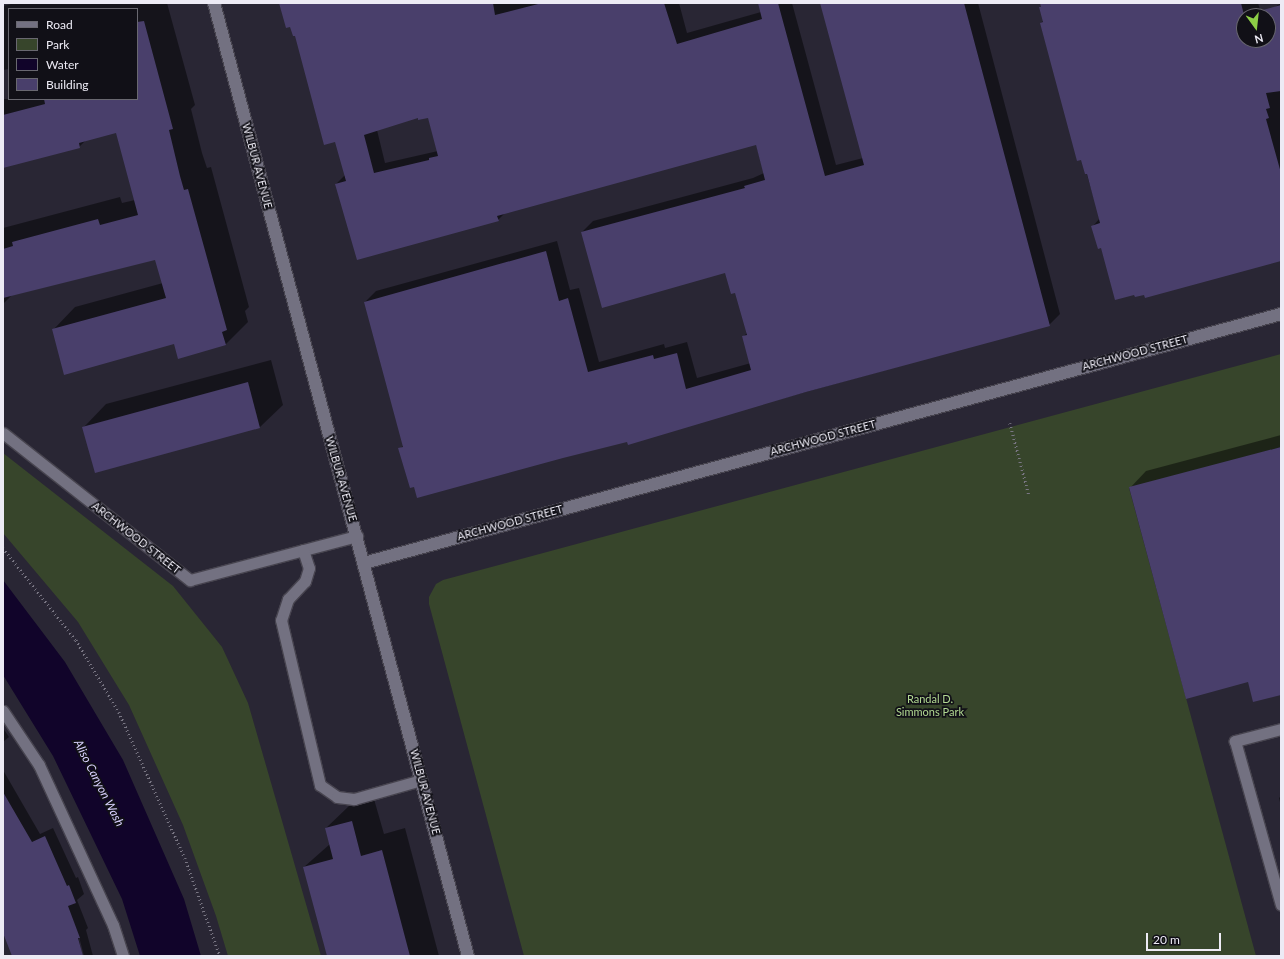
<!DOCTYPE html>
<style>
body{margin:0}
#map{position:relative;width:1284px;height:959px;overflow:hidden;background:#292634;font-family:Lato,sans-serif}
div>[style]{position:absolute}
[style*='--x']{left:calc(var(--x)*1px);top:calc(var(--y)*1px);width:calc(var(--w)*1px);rotate:calc(var(--a)*1deg)}
.green>*{inset:0;background:#37452b}
.water>*{inset:0;background:#11042a}
.shadow>*{inset:0;background:#0007}
.building>*{inset:0;background:#493f6b}
.path>*{height:2.5px;margin-top:-1.25px;transform-origin:0;background:repeating-linear-gradient(90deg,#797683 0 1px,transparent 0 4px)}
.roads{filter:drop-shadow(1px 0 #47444f) drop-shadow(-1px 0 #47444f) drop-shadow(0 1px #47444f) drop-shadow(0 -1px #47444f)}
.lane>*{height:11px;margin:-5.5px;padding:0 5.5px;transform-origin:5.5px;border-radius:5.5px;background:#737181}
.street>*{height:12px;margin:-6px;padding:0 6px;transform-origin:6px;border-radius:6px;background:#737181}
.secondary>*{height:12px;margin:-6px;padding:0 6px;transform-origin:6px;border-radius:6px;background:#737181}
span{translate:-50% -50%;white-space:nowrap;text-align:center;line-height:1.15;-webkit-text-stroke:3.5px #111017;paint-order:stroke}
.street-label{font-size:11px;color:#edebf5}
.park-label{font-size:11px;color:#b2d992}
.water-label{font-size:12px;color:#d9d1fe;font-style:italic}
.frame{position:absolute;inset:0;border:4px solid #edebf5;pointer-events:none}
.legend{position:absolute;left:8px;top:8px;width:130px;height:92px;box-sizing:border-box;background:#111017;border:1px solid #696870;margin:0;padding:5px 7px;list-style:none;font-size:12px;color:#edebf5}
.legend li{display:flex;align-items:center;gap:8px;height:20px}
.legend b{width:20px;border:1px solid #696870}
.north{position:absolute;left:1236px;top:8px;width:40px;height:40px;box-sizing:border-box;background:#111017;border:1px solid #696870;border-radius:50%;rotate:165deg;font-size:11px;font-weight:700;line-height:16px;text-align:center;color:#edebf5}
.north::after{content:'';display:block;margin:auto;width:14px;height:18px;background:#8cce46;clip-path:polygon(50% 0,100% 100%,50% 72%,0 100%)}
.scale{position:absolute;left:1146px;top:933px;width:75px;height:18px;box-sizing:border-box;border:2px solid #edebf5;border-top:0;padding-left:5px;font-size:12px;line-height:14px;white-space:nowrap;color:#edebf5;-webkit-text-stroke:3px #111017;paint-order:stroke}
</style>
<div id="map">
<div class="green">
<i style="clip-path:polygon(1281px 354px,1281px 447px,1129px 488px,1256px 956px,524px 956px,429px 604px,429px 597px,436px 584px,443px 580px)"></i>
<i style="clip-path:polygon(3px 453px,173px 586px,222px 647px,248px 703px,321px 956px,228px 956px,216px 916px,183px 825px,129px 705px,78px 622px,3px 533px)"></i>
</div>
<div class="water">
<i style="clip-path:polygon(3px 580px,65px 662px,123px 760px,184px 899px,201px 956px,140px 956px,122px 899px,53px 756px,3px 675px)"></i>
</div>
<div class="shadow">
<i style="clip-path:polygon(15px 3px,167px 3px,195px 105px,191px 109px,202px 153px,207px 168px,211px 167px,249px 307px,245px 311px,248px 322px,226px 344px,175px 343px,53px 330px,75px 307px,163px 283px,156px 259px,12px 295px,3px 304px,3px 228px,120px 197px,122px 203px,135px 200px,117px 132px,86px 140px,79px 147px,3px 167px,3px 99px,137px 99px,137px 9px,9px 9px,9px 69px,3px 70px,3px 6px)"></i>
<i style="clip-path:polygon(evenodd,280px 3px,679px 3px,687px 33px,761px 12px,759px 3px,792px 3px,836px 165px,863px 158px,821px 3px,978px 3px,1060px 314px,1049px 325px,628px 441px,400px 449px,404px 445px,365px 302px,376px 291px,557px 241px,570px 290px,579px 288px,599px 362px,664px 344px,665px 348px,687px 342px,697px 378px,751px 363px,743px 337px,747px 333px,736px 292px,726px 272px,582px 232px,593px 221px,753px 178px,764px 173px,756px 144px,506px 212px,498px 220px,336px 184px,345px 175px,336px 141px,296px 35px,280px 3px,429px 116px,438px 151px,385px 163px,377px 130px,418px 117px,429px 116px)"></i>
<i style="clip-path:polygon(1041px 3px,1258px 3px,1262px 16px,1244px 16px,1244px 40px,1268px 40px,1275px 65px,1275px 7px,1281px 3px,1281px 260px,1144px 294px,1102px 247px,1093px 226px,1100px 218px,1041px 23px,1044px 20px)"></i>
<i style="clip-path:polygon(271px 360px,283px 405px,260px 427px,96px 472px,84px 427px,106px 404px)"></i>
<i style="clip-path:polygon(1281px 435px,1281px 694px,1249px 681px,1130px 488px,1146px 471px)"></i>
<i style="clip-path:polygon(3px 728px,9px 737px,3px 742px)"></i>
<i style="clip-path:polygon(3px 770px,40px 834px,53px 828px,76px 878px,78px 877px,84px 894px,77px 900px,88px 928px,86px 930px,93px 956px,84px 956px,78px 933px,82px 956px,44px 956px,3px 930px)"></i>
<i style="clip-path:polygon(1281px 796px,1281px 806px,1279px 798px)"></i>
<i style="clip-path:polygon(374px 799px,384px 834px,405px 828px,439px 956px,328px 956px,304px 867px,330px 844px,326px 828px,349px 806px)"></i>
</div>
<div class="building">
<i style="clip-path:polygon(evenodd,279px 3px,493px 3px,495px 15px,542px 3px,664px 3px,677px 44px,762px 19px,758px 3px,778px 3px,825px 176px,864px 165px,820px 3px,964px 3px,1050px 326px,806px 392px,628px 445px,627px 442px,563px 458px,417px 498px,414px 487px,410px 488px,398px 448px,403px 447px,364px 302px,546px 251px,559px 301px,568px 298px,588px 372px,653px 355px,654px 359px,677px 353px,686px 389px,751px 370px,742px 336px,747px 335px,735px 293px,731px 294px,725px 273px,602px 308px,581px 232px,745px 188px,744px 186px,765px 180px,756px 145px,497px 216px,499px 221px,357px 260px,335px 184px,346px 181px,335px 142px,324px 145px,295px 36px,293px 36px,290px 27px,286px 28px,279px 3px,418px 118px,418px 120px,428px 118px,438px 156px,429px 158px,429px 160px,374px 173px,364px 135px,418px 118px)"></i>
<i style="clip-path:polygon(evenodd,1040px 3px,1241px 3px,1244px 15px,1281px 5px,1281px 91px,1266px 93px,1270px 108px,1266px 109px,1269px 118px,1266px 119px,1281px 173px,1281px 261px,1145px 298px,1144px 295px,1135px 297px,1134px 295px,1115px 300px,1101px 248px,1098px 249px,1091px 226px,1100px 223px,1087px 174px,1085px 174px,1081px 160px,1077px 161px,1040px 23px,1043px 22px,1039px 7px,1041px 7px,1040px 3px,1244px 16px,1268px 16px,1268px 40px,1244px 40px,1244px 16px)"></i>
<i style="clip-path:polygon(144px 21px,173px 129px,169px 130px,180px 176px,184px 190px,188px 189px,227px 330px,222px 332px,226px 345px,178px 359px,174px 344px,64px 375px,52px 329px,166px 298px,155px 260px,3px 298px,3px 249px,13px 246px,12px 242px,98px 219px,100px 225px,138px 215px,116px 133px,79px 143px,80px 148px,3px 168px,3px 115px,45px 104px,44px 99px,137px 99px,137px 22px)"></i>
<i style="clip-path:polygon(248px 382px,260px 428px,95px 473px,82px 427px)"></i>
<i style="clip-path:polygon(1281px 447px,1281px 695px,1253px 702px,1248px 682px,1186px 699px,1129px 487px)"></i>
<i style="clip-path:polygon(3px 792px,32px 842px,45px 836px,67px 886px,69px 885px,76px 903px,68px 906px,80px 938px,78px 938px,83px 956px,12px 956px,3px 933px)"></i>
<i style="clip-path:polygon(352px 821px,361px 856px,382px 850px,410px 956px,327px 956px,303px 867px,333px 859px,325px 828px)"></i>
</div>
<div class="path">
<i style="--x:1010;--y:423;--w:74;--a:75.2"></i>
<i style="--x:3;--y:548;--w:117;--a:51.6"></i>
<i style="--x:76;--y:640;--w:84;--a:59.2"></i>
<i style="--x:119;--y:712;--w:160;--a:65.7"></i>
<i style="--x:185;--y:858;--w:104;--a:70.3"></i>
</div>
<div class="roads">
<div class="lane">
<i style="--x:3;--y:433;--w:238;--a:38.2"></i>
<i style="--x:190;--y:580;--w:173;--a:-14.8"></i>
<i style="--x:303;--y:550;--w:19;--a:72"></i>
<i style="--x:309;--y:568;--w:14;--a:107"></i>
<i style="--x:305;--y:581;--w:25;--a:133"></i>
<i style="--x:288;--y:599;--w:22;--a:108"></i>
<i style="--x:281;--y:620;--w:170;--a:76.7"></i>
<i style="--x:320;--y:785;--w:21;--a:35"></i>
<i style="--x:337;--y:797;--w:17;--a:7"></i>
<i style="--x:354;--y:799;--w:70;--a:-15.8"></i>
<i style="--x:3;--y:711;--w:65;--a:56.3"></i>
<i style="--x:39;--y:765;--w:176;--a:65.2"></i>
<i style="--x:113;--y:925;--w:33;--a:72"></i>
<i style="--x:1281;--y:729;--w:48;--a:165.4"></i>
<i style="--x:1235;--y:741;--w:170;--a:74.3"></i>
</div>
<div class="street">
<i style="--x:364;--y:563;--w:950;--a:-15.19"></i>
</div>
<div class="secondary">
<i style="--x:214;--y:3;--w:986;--a:75.08"></i>
</div>
</div>
<div class="street-label">
<span style="left:257px;top:166px;rotate:75deg">WILBUR AVENUE</span>
<span style="left:1135px;top:353px;rotate:-15deg">ARCHWOOD STREET</span>
<span style="left:823px;top:438px;rotate:-15deg">ARCHWOOD STREET</span>
<span style="left:341px;top:479px;rotate:74deg">WILBUR AVENUE</span>
<span style="left:510px;top:523px;rotate:-15deg">ARCHWOOD STREET</span>
<span style="left:136px;top:538px;rotate:38deg">ARCHWOOD STREET</span>
<span style="left:425px;top:792px;rotate:75deg">WILBUR AVENUE</span>
</div>
<div class="park-label">
<span style="left:930px;top:706px">Randal D.<br>Simmons Park</span>
</div>
<div class="water-label">
<span style="left:99px;top:783px;rotate:63deg">Aliso Canyon Wash</span>
</div>
<div class="frame"></div>
<ul class="legend">
<li><b style="height:5px;background:#737181"></b>Road</li>
<li><b style="height:11px;background:#37452b"></b>Park</li>
<li><b style="height:11px;background:#11042a"></b>Water</li>
<li><b style="height:11px;background:#493f6b"></b>Building</li>
</ul>
<div class="north">N</div>
<div class="scale">20 m</div>
</div>
